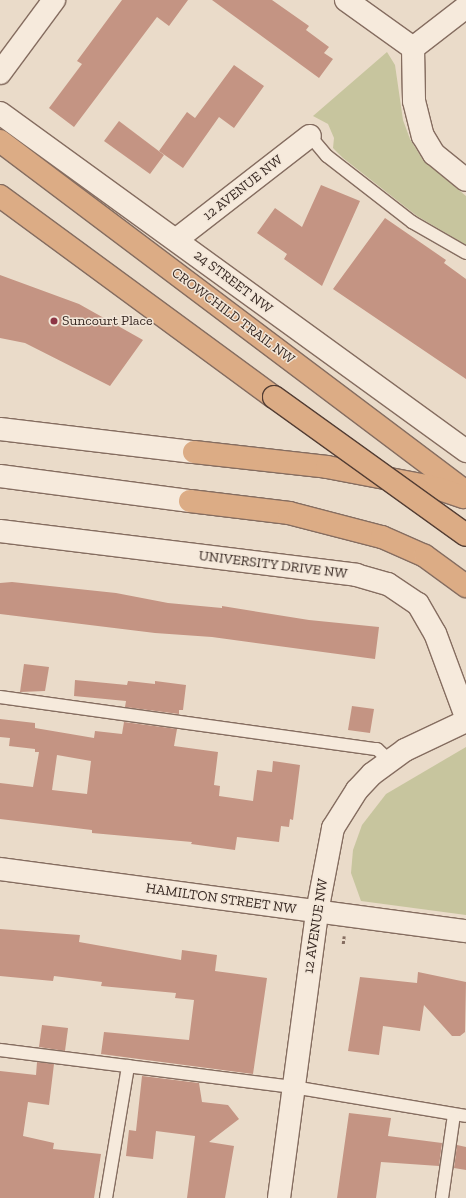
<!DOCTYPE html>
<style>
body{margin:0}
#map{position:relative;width:466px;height:1198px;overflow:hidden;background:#eadbc9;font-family:"Zilla Slab",serif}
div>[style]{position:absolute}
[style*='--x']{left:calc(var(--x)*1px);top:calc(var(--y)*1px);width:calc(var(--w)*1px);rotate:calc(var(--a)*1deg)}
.green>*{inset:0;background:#c7c59e}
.building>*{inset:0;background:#c49483}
.path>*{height:2.5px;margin-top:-1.25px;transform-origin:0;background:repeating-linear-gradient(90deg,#856d60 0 3px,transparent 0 5px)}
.roads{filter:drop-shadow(1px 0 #856d60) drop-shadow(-1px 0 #856d60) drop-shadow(0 1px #856d60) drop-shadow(0 -1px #856d60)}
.service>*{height:12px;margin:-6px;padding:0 6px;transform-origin:6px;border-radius:6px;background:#f6eadc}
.minor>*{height:22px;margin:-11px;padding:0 11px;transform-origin:11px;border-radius:11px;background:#f6eadc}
.tertiary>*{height:22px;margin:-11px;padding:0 11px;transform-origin:11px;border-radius:11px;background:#f6eadc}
.trunk>*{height:22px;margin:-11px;padding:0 11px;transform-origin:11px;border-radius:11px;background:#dcac85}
.bridges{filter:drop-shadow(1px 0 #533d33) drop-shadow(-1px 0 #533d33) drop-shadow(0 1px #533d33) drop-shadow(0 -1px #533d33)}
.trunk-bridge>*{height:22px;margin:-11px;padding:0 11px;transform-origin:11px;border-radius:11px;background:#dcac85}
.dots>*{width:11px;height:11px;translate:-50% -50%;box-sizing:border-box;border:2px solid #f2e6d8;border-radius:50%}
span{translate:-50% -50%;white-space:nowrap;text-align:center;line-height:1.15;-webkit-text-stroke:3px #f2e6d8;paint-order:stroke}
.street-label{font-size:14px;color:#372822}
.poi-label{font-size:14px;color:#372822}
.left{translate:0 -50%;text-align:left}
</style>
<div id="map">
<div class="green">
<i style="clip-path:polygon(387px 52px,395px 65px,403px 120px,410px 139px,423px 160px,466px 196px,466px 245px,417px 216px,343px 158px,333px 148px,334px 138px,328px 124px,313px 116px)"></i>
<i style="clip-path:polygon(466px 747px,466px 915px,361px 901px,351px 873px,353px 850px,362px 825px,386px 794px)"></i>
</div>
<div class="building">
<i style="clip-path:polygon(122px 0,188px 0,169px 26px,157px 17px,74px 127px,49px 108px,82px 64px,77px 61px)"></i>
<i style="clip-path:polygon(212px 0,272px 0,309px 26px,306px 30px,329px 47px,324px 53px,333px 59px,319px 78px)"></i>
<i style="clip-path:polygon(234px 65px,264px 86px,234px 128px,219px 117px,183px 168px,159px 151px,187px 112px,195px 118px)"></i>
<i style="clip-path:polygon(119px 121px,164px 155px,150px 174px,104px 141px)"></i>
<i style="clip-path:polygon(321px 185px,360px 201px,322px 286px,284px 259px,287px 254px,257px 233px,275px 208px,302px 227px)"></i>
<i style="clip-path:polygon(385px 218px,446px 260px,444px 263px,466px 279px,466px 379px,333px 289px)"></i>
<i style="clip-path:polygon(0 275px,79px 304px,143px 340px,110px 386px,25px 343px,0 338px)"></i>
<i style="clip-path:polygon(12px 582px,116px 593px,168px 603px,222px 608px,222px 606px,309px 620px,379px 627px,375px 659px,212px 637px,155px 633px,0 614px,0 583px)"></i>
<i style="clip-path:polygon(24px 664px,49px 667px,45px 691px,20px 692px)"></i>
<i style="clip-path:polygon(75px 680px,127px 685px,128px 681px,155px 684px,155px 681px,186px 685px,183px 710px,179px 710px,179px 714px,125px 707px,126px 701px,74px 696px)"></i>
<i style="clip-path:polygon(352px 706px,374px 709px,370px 733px,348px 730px)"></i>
<i style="clip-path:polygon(evenodd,0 719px,35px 723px,35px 728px,94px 738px,95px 731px,122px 734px,124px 722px,177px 729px,174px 746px,218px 752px,214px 785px,220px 786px,219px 796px,253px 801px,257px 770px,272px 772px,273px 761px,300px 765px,293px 820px,290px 819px,289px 827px,281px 826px,279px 842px,237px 837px,235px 850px,191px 844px,192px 842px,92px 833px,92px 830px,0 819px,0 783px,33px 787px,39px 752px,35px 752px,35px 749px,9px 746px,10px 738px,0 737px,0 719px,57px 755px,91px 761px,87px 794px,52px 790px,57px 755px)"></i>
<i style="clip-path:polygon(0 929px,80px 935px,79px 942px,181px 960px,182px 950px,217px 955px,215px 971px,267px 978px,253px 1074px,101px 1054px,104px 1032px,189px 1040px,194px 1000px,175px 998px,176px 993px,101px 986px,102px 982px,54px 976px,53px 981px,0 976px)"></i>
<i style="clip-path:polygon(418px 972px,466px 982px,465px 1032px,460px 1036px,452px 1036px,424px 1005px,420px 1031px,383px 1026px,379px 1055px,348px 1051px,360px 977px,417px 983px)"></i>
<i style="clip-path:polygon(42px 1025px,68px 1028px,65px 1051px,39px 1047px)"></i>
<i style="clip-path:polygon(37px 1062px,54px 1064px,49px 1105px,28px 1102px,23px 1136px,54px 1143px,53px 1149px,101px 1154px,94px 1198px,0 1198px,0 1071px,36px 1075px)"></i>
<i style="clip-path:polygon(142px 1076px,199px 1083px,202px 1102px,228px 1105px,239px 1119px,209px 1142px,234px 1146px,225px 1198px,187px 1198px,195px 1136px,156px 1131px,153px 1159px,126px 1156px,129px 1130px,136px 1131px)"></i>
<i style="clip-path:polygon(349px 1113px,391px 1118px,388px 1136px,442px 1143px,439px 1166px,381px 1162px,376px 1198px,337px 1198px)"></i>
<i style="clip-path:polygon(457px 1145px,466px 1147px,466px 1170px,454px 1168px)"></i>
</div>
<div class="path">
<i style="--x:343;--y:944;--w:8;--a:-83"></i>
</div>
<div class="roads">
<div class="service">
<i style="--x:310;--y:136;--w:26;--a:50"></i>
<i style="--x:327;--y:156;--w:108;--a:37.8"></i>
<i style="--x:412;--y:222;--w:62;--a:29.9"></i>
<i style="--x:0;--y:697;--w:381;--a:7.9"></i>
<i style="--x:377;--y:749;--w:16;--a:43"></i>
<i style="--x:0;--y:1050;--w:295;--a:7.2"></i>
<i style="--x:293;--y:1087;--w:175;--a:9.5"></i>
<i style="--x:106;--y:1198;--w:134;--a:-80.5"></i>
<i style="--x:442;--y:1198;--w:84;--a:-81.8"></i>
</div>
<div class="minor">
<i style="--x:346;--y:0;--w:82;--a:35.6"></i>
<i style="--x:413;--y:48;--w:53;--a:88.9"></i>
<i style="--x:414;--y:101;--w:36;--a:76"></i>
<i style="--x:423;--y:136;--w:21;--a:59"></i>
<i style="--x:434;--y:154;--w:41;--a:39.1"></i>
<i style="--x:413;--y:48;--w:67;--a:-37.7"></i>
<i style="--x:0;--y:73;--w:91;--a:-53.5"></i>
<i style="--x:0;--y:113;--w:576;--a:35.95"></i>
<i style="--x:177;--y:239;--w:168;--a:-37.8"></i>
<i style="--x:0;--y:531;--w:359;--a:7"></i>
<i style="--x:356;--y:575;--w:33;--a:16"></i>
<i style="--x:388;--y:584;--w:36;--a:34"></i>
<i style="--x:418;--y:604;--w:34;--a:60"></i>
<i style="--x:435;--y:633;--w:90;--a:69.7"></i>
<i style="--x:0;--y:869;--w:470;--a:7.6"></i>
<i style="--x:279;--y:1198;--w:289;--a:-82.4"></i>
<i style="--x:317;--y:912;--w:86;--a:-79.2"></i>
<i style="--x:333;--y:828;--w:45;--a:-57.7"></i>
<i style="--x:357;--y:790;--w:22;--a:-47"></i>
<i style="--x:372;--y:774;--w:41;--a:-36"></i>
<i style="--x:405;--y:750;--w:68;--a:-25.4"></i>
</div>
<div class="tertiary">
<i style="--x:0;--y:429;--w:195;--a:6.8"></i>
<i style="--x:0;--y:476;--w:192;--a:7.5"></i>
</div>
<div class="trunk">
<i style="--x:0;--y:141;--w:583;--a:36.99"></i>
<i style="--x:0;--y:196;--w:340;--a:36.3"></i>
<i style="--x:194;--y:452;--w:134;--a:6.4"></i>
<i style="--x:327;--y:467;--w:112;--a:10.8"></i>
<i style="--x:437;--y:488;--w:28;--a:19"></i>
<i style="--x:190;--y:501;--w:100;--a:6.9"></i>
<i style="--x:289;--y:513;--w:96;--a:14.5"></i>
<i style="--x:382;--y:537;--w:47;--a:23.8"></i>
<i style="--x:425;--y:556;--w:51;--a:36.2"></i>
</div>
</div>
<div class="bridges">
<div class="trunk-bridge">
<i style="--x:274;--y:397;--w:236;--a:35.7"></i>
</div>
</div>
<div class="dots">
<i style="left:54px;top:321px;background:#8d3645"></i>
</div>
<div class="street-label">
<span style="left:243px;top:188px;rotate:-38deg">12 AVENUE NW</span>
<span style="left:233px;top:282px;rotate:37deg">24 STREET NW</span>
<span style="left:233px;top:316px;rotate:37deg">CROWCHILD TRAIL NW</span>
<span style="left:273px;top:565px;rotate:7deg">UNIVERSITY DRIVE NW</span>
<span style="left:221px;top:899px;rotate:8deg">HAMILTON STREET NW</span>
<span style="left:316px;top:926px;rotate:-81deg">12 AVENUE NW</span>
</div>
<div class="poi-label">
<span class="left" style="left:62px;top:321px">Suncourt Place</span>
</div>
</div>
